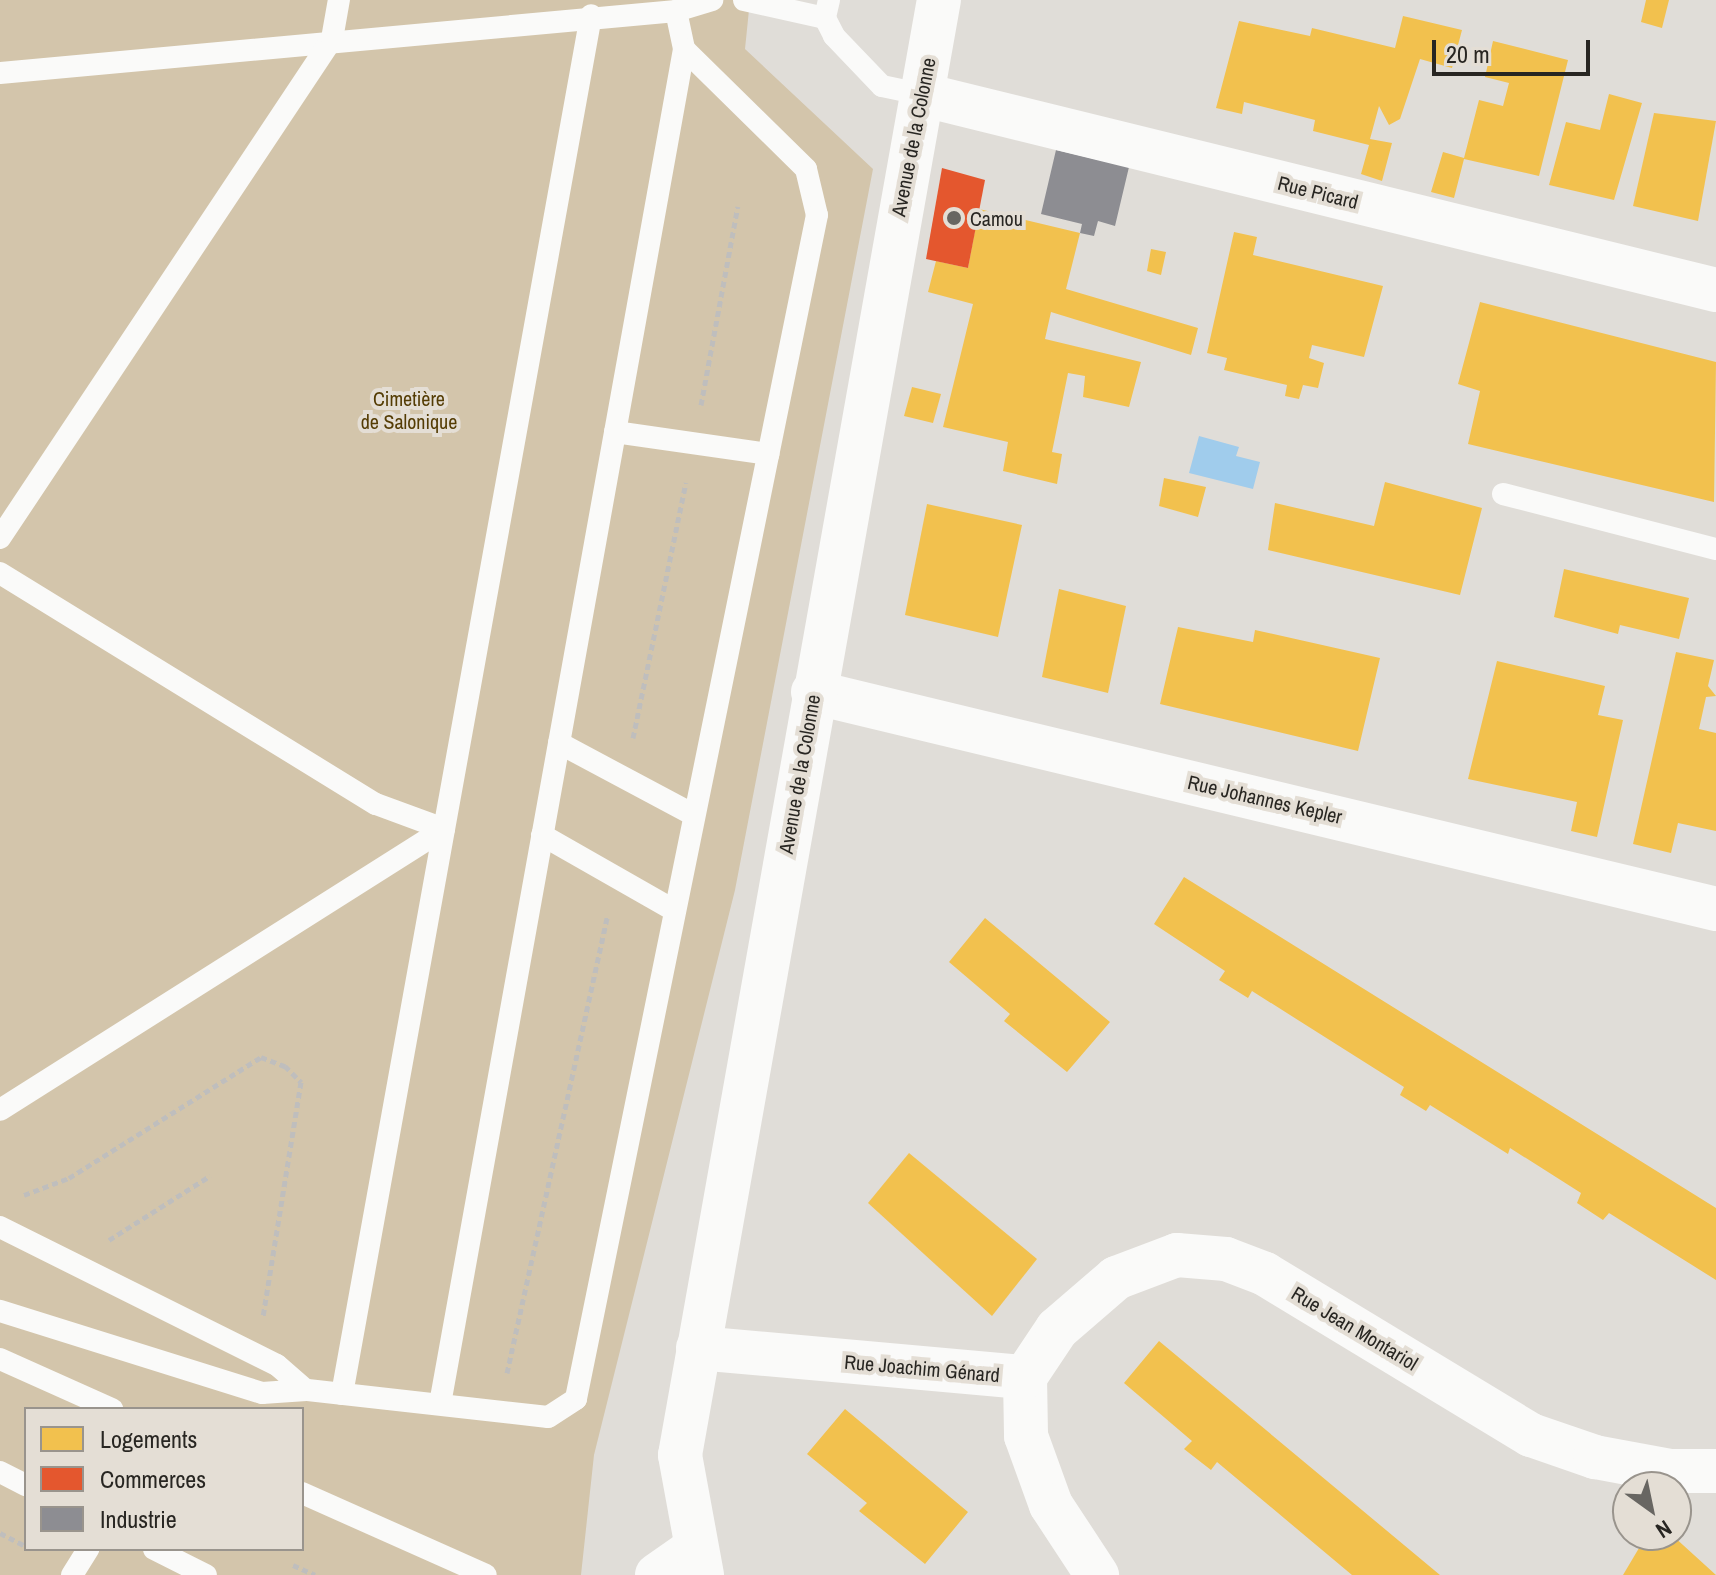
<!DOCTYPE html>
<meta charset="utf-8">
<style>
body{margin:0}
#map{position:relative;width:1716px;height:1575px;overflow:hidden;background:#e0ddd8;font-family:"Archivo Narrow",sans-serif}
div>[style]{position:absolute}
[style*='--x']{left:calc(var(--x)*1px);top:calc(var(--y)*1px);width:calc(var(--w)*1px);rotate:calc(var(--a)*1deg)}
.green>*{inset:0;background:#d3c5ab}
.water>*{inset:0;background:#a0ccec}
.homes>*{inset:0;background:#f2c14e}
.shops>*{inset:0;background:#e4572e}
.industry>*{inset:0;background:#8d8d92}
.path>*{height:5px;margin-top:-2.5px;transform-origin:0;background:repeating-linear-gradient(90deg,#bfbebd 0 6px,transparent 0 10px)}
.lane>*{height:22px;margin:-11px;padding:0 11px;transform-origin:11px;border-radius:11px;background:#fafaf9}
.street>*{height:44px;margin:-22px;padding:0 22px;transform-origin:22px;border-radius:22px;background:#fafaf9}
.dots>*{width:22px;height:22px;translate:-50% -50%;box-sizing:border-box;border:4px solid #e4ded5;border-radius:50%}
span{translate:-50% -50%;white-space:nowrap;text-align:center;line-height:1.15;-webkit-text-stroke:8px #e4ded5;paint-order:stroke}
.street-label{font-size:20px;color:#282622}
.poi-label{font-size:20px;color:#282622}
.left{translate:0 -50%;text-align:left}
.park-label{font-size:20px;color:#543c04}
.legend{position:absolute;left:24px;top:1407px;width:280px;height:144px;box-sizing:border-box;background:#e4ded5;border:2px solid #99948d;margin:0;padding:10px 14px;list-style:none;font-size:24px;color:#282622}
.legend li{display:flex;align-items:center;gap:16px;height:40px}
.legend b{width:40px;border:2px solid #99948d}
.north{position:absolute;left:1612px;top:1471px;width:80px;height:80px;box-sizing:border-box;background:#e4ded5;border:2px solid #99948d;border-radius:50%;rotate:147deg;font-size:22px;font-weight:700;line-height:32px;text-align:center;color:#282622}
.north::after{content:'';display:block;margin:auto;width:28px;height:36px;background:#686662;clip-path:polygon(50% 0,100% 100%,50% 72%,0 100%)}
.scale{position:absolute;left:1432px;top:40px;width:158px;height:36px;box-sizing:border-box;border:4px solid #282622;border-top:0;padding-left:10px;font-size:24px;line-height:28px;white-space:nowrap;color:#282622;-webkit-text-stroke:6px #e4ded5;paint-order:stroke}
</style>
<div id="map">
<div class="green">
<i style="clip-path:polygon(evenodd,0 0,750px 0,745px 49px,873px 169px,735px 890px,594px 1455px,581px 1575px,0 1575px,0 0,26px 1409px,302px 1409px,302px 1549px,26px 1549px,26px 1409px)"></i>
</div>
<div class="water">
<i style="clip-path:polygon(1199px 436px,1239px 447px,1236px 456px,1260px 462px,1253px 489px,1189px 473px)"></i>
</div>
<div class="homes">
<i style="clip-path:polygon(1646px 0,1669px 0,1662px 28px,1641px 22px)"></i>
<i style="clip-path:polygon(1403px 16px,1462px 30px,1452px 68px,1420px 59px,1400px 119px,1389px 125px,1379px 106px,1370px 139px,1392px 143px,1382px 181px,1361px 174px,1369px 145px,1313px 131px,1315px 120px,1244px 102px,1242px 114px,1216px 108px,1239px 21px,1310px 36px,1312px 28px,1395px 48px)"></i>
<i style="clip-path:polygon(1493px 41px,1568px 60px,1539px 176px,1464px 159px,1454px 198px,1431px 192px,1443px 152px,1464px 158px,1479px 100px,1503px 106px,1509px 83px,1485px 77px)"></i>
<i style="clip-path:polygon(1609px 94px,1642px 103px,1614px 200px,1549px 185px,1566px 122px,1600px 130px)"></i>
<i style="clip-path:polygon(1654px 113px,1716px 121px,1698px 221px,1633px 206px)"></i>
<i style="clip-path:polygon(979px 209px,1080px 233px,1066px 289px,1198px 328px,1191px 355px,1051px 312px,1045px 339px,1141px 362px,1129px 407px,1083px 397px,1085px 376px,1068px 373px,1052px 452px,1062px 454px,1057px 484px,1003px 471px,1008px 442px,943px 427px,973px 304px,928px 292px,936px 261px,968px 268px)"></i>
<i style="clip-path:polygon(1234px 232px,1257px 237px,1253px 255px,1383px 286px,1364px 357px,1312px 345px,1309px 358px,1324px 363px,1318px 388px,1303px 385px,1299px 399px,1285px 396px,1287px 385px,1224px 370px,1227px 358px,1207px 353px)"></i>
<i style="clip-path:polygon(1151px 249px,1166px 252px,1161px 275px,1147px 271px)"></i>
<i style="clip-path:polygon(1480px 302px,1716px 362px,1714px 502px,1468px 444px,1480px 391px,1458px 384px)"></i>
<i style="clip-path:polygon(912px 387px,941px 394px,933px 423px,904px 416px)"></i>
<i style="clip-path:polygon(1164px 478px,1206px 487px,1198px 517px,1159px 506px)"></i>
<i style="clip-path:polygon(1385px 482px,1482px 508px,1460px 595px,1268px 550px,1275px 503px,1374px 526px)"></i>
<i style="clip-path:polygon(927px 504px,1022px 525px,998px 637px,905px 615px)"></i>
<i style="clip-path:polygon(1564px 569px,1689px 598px,1679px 639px,1620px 625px,1618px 634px,1554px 617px)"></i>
<i style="clip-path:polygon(1059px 589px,1126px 606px,1108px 693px,1042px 677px)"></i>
<i style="clip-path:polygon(1178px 627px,1253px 642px,1255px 630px,1380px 658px,1358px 751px,1160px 704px)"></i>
<i style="clip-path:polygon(1676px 652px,1714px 660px,1708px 686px,1716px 696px,1706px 697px,1699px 729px,1716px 733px,1716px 831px,1678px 823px,1671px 853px,1633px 844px)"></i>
<i style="clip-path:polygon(1497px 661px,1605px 686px,1598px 715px,1623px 720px,1597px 837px,1571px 831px,1577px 802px,1468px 779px)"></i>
<i style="clip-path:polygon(1184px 877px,1716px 1208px,1716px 1280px,1609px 1213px,1603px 1220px,1577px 1203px,1581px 1193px,1510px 1148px,1508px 1154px,1430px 1105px,1426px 1111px,1400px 1095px,1404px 1087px,1252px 991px,1248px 998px,1219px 980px,1225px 971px,1154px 924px)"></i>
<i style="clip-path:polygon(985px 918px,1110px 1022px,1067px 1072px,1004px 1021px,1010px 1014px,949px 962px)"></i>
<i style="clip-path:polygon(909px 1153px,1037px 1259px,992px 1316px,868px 1203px)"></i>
<i style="clip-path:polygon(1159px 1341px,1440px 1575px,1352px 1575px,1217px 1462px,1211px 1470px,1184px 1449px,1192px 1441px,1124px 1383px)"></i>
<i style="clip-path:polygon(845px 1409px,968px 1512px,925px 1564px,859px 1511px,867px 1503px,807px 1454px)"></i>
<i style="clip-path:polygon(1637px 1535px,1672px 1535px,1716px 1575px,1623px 1575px,1642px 1543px)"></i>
</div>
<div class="shops">
<i style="clip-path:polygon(942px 168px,985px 180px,968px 268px,926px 259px)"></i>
</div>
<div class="industry">
<i style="clip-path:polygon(1056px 150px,1129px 167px,1115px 226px,1098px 221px,1094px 236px,1080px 233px,1082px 224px,1041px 214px)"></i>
</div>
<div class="path">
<i style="--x:701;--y:405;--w:202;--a:-79.5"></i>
<i style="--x:633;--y:738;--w:261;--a:-78.3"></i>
<i style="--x:24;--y:1195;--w:48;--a:-20.7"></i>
<i style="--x:69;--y:1178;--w:227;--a:-32.2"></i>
<i style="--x:261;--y:1057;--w:26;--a:21"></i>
<i style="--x:285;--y:1066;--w:23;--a:45"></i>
<i style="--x:301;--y:1082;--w:238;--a:99.2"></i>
<i style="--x:109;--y:1240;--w:120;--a:-32.4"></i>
<i style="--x:507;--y:1373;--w:467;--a:-77.6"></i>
<i style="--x:0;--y:1533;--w:29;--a:27"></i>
<i style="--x:293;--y:1565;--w:24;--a:24"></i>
</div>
<div class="lane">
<i style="--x:744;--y:0;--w:83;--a:12.5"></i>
<i style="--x:829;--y:0;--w:18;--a:103"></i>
<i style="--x:825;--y:18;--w:20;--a:63"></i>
<i style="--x:834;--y:36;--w:69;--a:46.2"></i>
<i style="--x:882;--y:86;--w:39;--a:12"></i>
<i style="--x:676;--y:11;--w:38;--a:-17"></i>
<i style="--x:0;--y:73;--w:679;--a:-5.24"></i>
<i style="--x:676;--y:11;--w:39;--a:78"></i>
<i style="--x:684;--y:49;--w:171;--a:44.5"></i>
<i style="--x:806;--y:169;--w:47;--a:76.6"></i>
<i style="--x:817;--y:215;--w:1208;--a:101.51"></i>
<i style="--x:576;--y:1399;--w:33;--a:147"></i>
<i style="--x:548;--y:1417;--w:244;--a:-173.6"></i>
<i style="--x:306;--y:1390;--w:44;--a:176.1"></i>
<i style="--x:262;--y:1393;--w:275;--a:-162.6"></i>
<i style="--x:615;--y:432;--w:155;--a:8.2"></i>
<i style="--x:1503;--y:494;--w:220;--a:14.5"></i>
<i style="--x:0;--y:538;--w:599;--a:-56.36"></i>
<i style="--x:332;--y:39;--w:40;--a:-80"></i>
<i style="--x:0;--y:573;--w:441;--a:31.6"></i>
<i style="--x:376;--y:804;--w:72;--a:20.2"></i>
<i style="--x:444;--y:829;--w:525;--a:147.67"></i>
<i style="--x:559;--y:743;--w:153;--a:28.1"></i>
<i style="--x:542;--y:835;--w:153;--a:29.7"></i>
<i style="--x:0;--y:1227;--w:309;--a:26.5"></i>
<i style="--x:277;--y:1365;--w:38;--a:41"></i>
<i style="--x:0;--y:1359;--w:123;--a:24.1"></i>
<i style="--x:342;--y:1394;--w:1401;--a:-79.76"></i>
<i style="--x:440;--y:1404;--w:1377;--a:-79.79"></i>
<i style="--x:0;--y:1472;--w:29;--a:27"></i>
<i style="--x:302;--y:1493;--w:201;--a:24"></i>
<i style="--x:154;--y:1549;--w:58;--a:26.6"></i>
<i style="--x:72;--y:1575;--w:31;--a:-58"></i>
</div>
<div class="street">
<i style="--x:920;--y:94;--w:820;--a:13.83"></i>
<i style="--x:813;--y:692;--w:929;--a:13.51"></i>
<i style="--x:698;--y:1348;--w:328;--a:5.1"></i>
<i style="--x:1025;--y:1377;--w:59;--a:89"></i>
<i style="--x:1026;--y:1436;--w:73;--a:70.1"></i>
<i style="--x:1051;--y:1505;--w:84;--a:56.7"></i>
<i style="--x:1025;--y:1377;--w:58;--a:-56.3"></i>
<i style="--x:1057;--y:1329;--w:78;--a:-40.8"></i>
<i style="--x:1116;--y:1278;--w:65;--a:-20.7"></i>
<i style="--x:1177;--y:1255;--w:49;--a:4.7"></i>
<i style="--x:1226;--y:1259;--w:42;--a:21"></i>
<i style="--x:1265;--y:1274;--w:311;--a:31.2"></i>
<i style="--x:1531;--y:1435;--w:68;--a:19"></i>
<i style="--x:1595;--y:1457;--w:76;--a:10.6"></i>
<i style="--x:1670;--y:1471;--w:46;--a:0"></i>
<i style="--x:657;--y:1575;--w:44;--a:-34.8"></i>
<i style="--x:702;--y:1575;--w:122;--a:-100.4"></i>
<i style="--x:680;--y:1455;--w:1478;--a:-79.91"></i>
</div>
<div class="dots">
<i style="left:954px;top:218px;background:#686662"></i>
</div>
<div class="street-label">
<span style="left:913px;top:137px;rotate:-79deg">Avenue de la Colonne</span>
<span style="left:1318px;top:192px;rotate:14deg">Rue Picard</span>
<span style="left:799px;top:774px;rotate:-80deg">Avenue de la Colonne</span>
<span style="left:1265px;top:799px;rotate:13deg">Rue Johannes Kepler</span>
<span style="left:1355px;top:1328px;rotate:31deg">Rue Jean Montariol</span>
<span style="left:922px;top:1368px;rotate:5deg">Rue Joachim Génard</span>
</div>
<div class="poi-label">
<span class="left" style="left:970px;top:218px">Camou</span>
</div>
<div class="park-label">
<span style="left:409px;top:410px">Cimetière<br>de Salonique</span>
</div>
<ul class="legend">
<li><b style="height:22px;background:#f2c14e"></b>Logements</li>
<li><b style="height:22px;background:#e4572e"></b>Commerces</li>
<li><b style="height:22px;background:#8d8d92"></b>Industrie</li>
</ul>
<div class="north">N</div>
<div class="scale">20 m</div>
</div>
